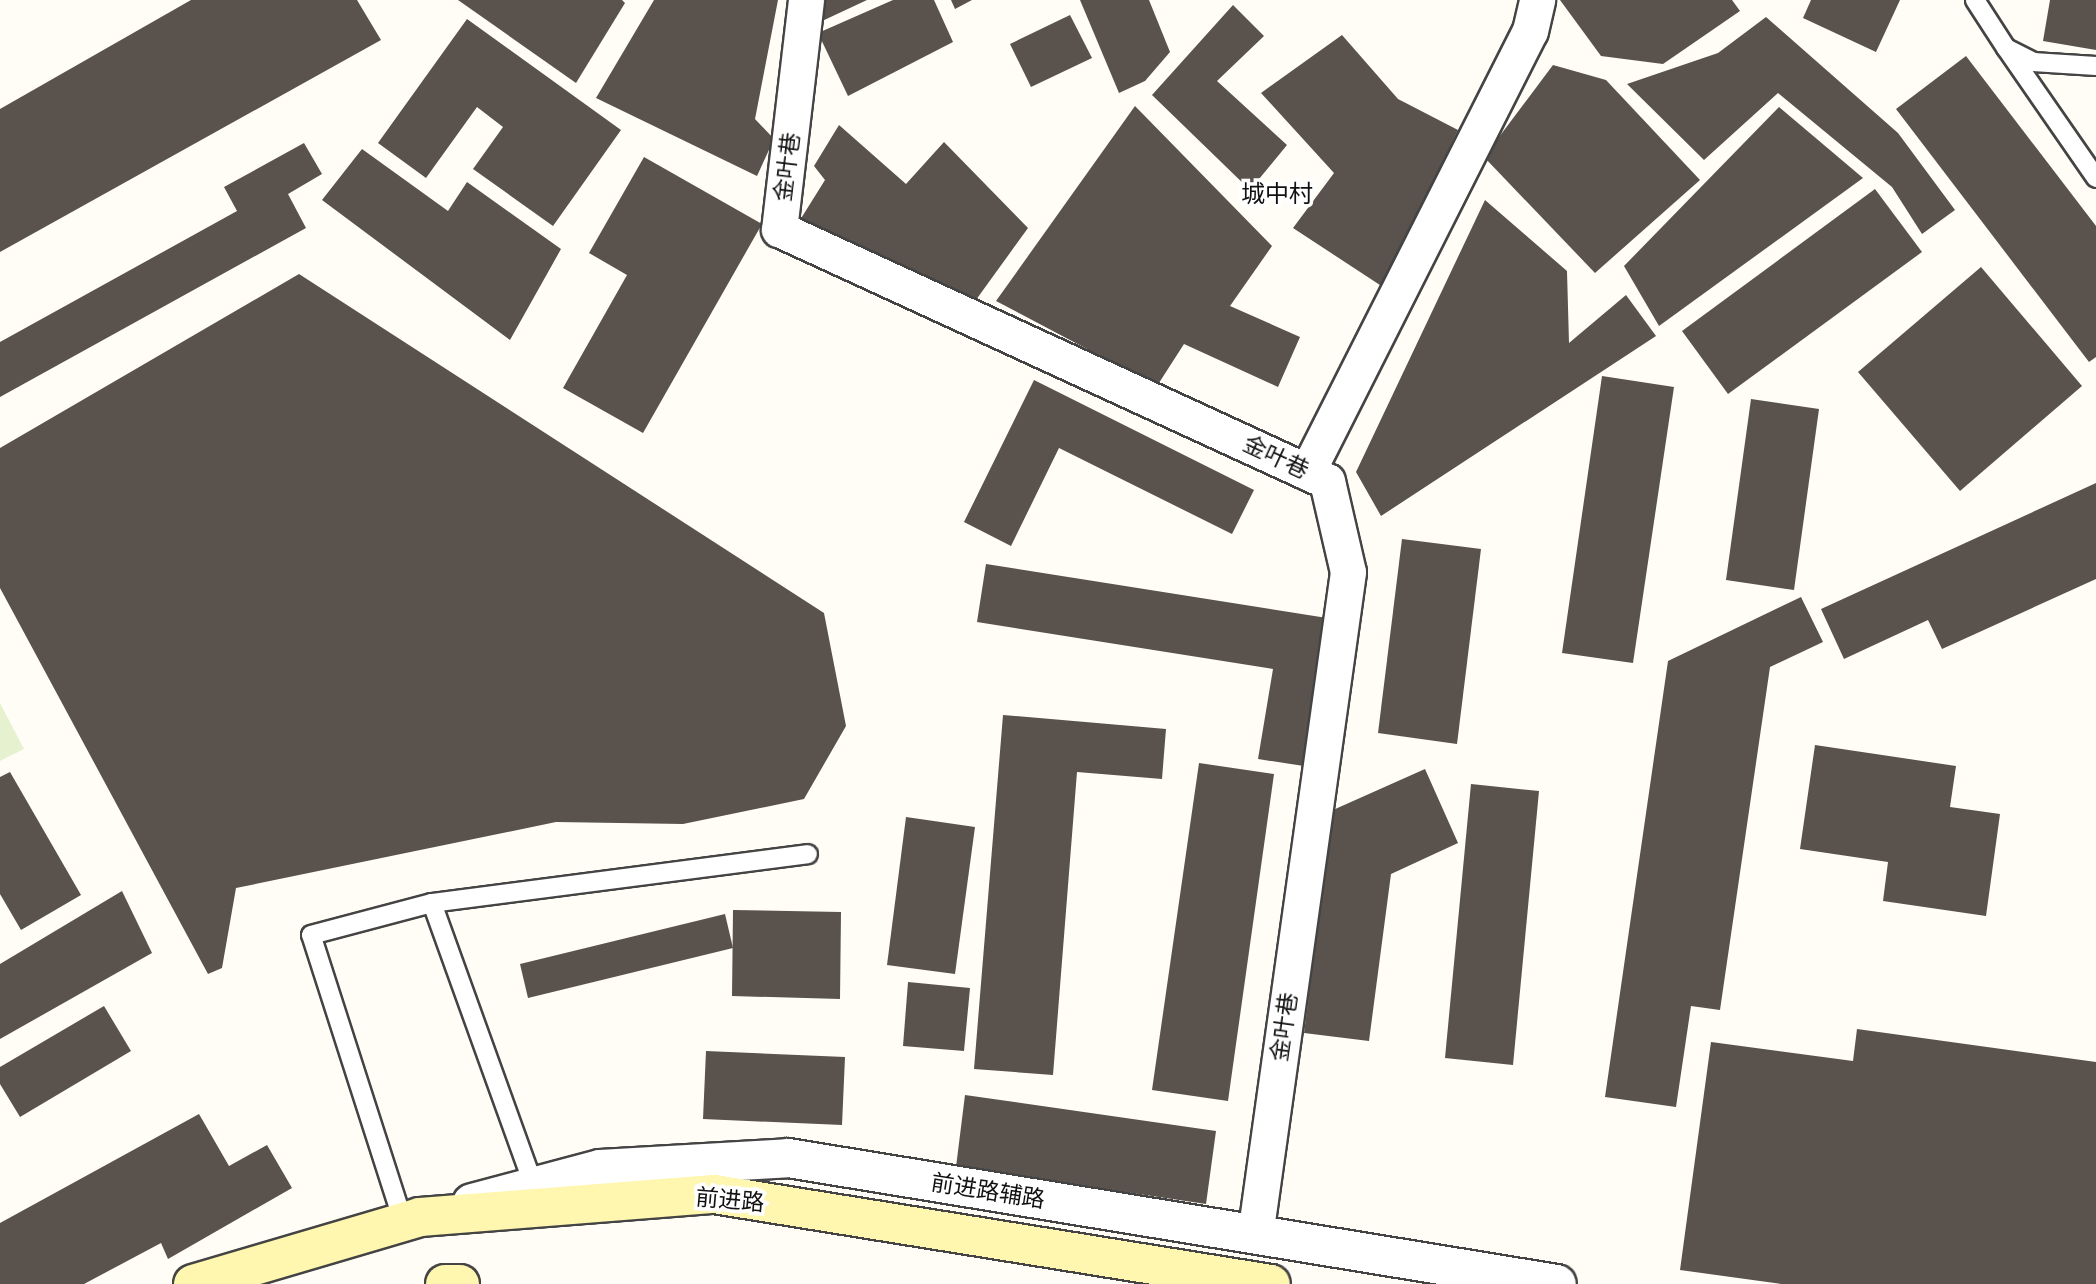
<!DOCTYPE html>
<meta charset="utf-8">
<style>
body{margin:0}
#map{position:relative;width:2096px;height:1284px;overflow:hidden;background:#fffdf5;font-family:"PT Serif","Noto Sans SC",serif}
div>[style]{position:absolute}
[style*='--x']{left:calc(var(--x)*1px);top:calc(var(--y)*1px);width:calc(var(--w)*1px);rotate:calc(var(--a)*1deg)}
.pitch>*{inset:0;background:#e6f2cf}
.building>*{inset:0;background:#5a524d}
.roads{filter:drop-shadow(2px 0 #444) drop-shadow(-2px 0 #444) drop-shadow(0 2px #444) drop-shadow(0 -2px #444)}
.service>*{height:18px;margin:-9px;padding:0 9px;transform-origin:9px;border-radius:9px;background:#fff}
.minor>*{height:35px;margin:-17.5px;padding:0 17.5px;transform-origin:17.5px;border-radius:17.5px;background:#fff}
.tertiary>*{height:38px;margin:-19px;padding:0 19px;transform-origin:19px;border-radius:19px;background:#fff}
.secondary>*{height:38px;margin:-19px;padding:0 19px;transform-origin:19px;border-radius:19px;background:#fff6b0}
span{translate:-50% -50%;white-space:nowrap;text-align:center;line-height:1.15;-webkit-text-stroke:7px #fff;paint-order:stroke}
.street-label{font-size:23px;color:#111}
.neighbourhood-label{font-size:24px;color:#111}
</style>
<div id="map">
<div class="pitch">
<i style="clip-path:polygon(0 703px,24px 749px,0 761px)"></i>
</div>
<div class="building">
<i style="clip-path:polygon(191px 0,357px 0,381px 40px,0 252px,0 109px)"></i>
<i style="clip-path:polygon(458px 0,622px 0,625px 3px,576px 83px)"></i>
<i style="clip-path:polygon(654px 0,778px 0,755px 119px,774px 139px,757px 176px,596px 98px)"></i>
<i style="clip-path:polygon(820px 0,867px 0,820px 22px)"></i>
<i style="clip-path:polygon(893px 0,934px 0,953px 42px,848px 96px,818px 33px)"></i>
<i style="clip-path:polygon(951px 0,972px 0,955px 9px)"></i>
<i style="clip-path:polygon(1080px 0,1149px 0,1170px 52px,1145px 81px,1119px 93px)"></i>
<i style="clip-path:polygon(1560px 0,1732px 0,1740px 11px,1663px 64px,1601px 56px)"></i>
<i style="clip-path:polygon(1811px 0,1900px 0,1876px 52px,1803px 18px)"></i>
<i style="clip-path:polygon(2050px 0,2096px 0,2096px 50px,2043px 41px)"></i>
<i style="clip-path:polygon(1233px 5px,1264px 36px,1217px 81px,1287px 145px,1250px 190px,1152px 95px)"></i>
<i style="clip-path:polygon(1070px 15px,1092px 58px,1031px 87px,1010px 44px)"></i>
<i style="clip-path:polygon(1766px 17px,1898px 133px,1955px 210px,1922px 234px,1892px 187px,1778px 93px,1704px 160px,1627px 84px,1718px 53px)"></i>
<i style="clip-path:polygon(467px 19px,621px 130px,553px 226px,473px 169px,503px 127px,477px 107px,426px 178px,378px 143px)"></i>
<i style="clip-path:polygon(1342px 35px,1398px 99px,1458px 130px,1383px 287px,1293px 228px,1334px 173px,1261px 93px)"></i>
<i style="clip-path:polygon(1966px 56px,2096px 226px,2096px 357px,2089px 362px,1896px 109px)"></i>
<i style="clip-path:polygon(1553px 65px,1606px 80px,1700px 180px,1595px 273px,1484px 157px)"></i>
<i style="clip-path:polygon(1135px 106px,1272px 246px,1230px 306px,1300px 337px,1278px 387px,1184px 344px,1157px 386px,996px 301px)"></i>
<i style="clip-path:polygon(1779px 107px,1863px 178px,1659px 326px,1624px 266px)"></i>
<i style="clip-path:polygon(839px 125px,906px 184px,944px 142px,1028px 228px,973px 304px,800px 220px,825px 180px,814px 166px)"></i>
<i style="clip-path:polygon(304px 143px,322px 174px,288px 194px,306px 228px,0 397px,0 342px,237px 211px,224px 187px)"></i>
<i style="clip-path:polygon(362px 149px,448px 211px,467px 182px,561px 249px,510px 340px,322px 200px)"></i>
<i style="clip-path:polygon(644px 157px,762px 224px,643px 433px,563px 388px,627px 275px,589px 253px)"></i>
<i style="clip-path:polygon(1875px 189px,1922px 252px,1728px 394px,1682px 331px)"></i>
<i style="clip-path:polygon(1485px 200px,1567px 271px,1569px 343px,1626px 295px,1656px 336px,1381px 516px,1356px 472px)"></i>
<i style="clip-path:polygon(1981px 267px,2082px 386px,1960px 491px,1858px 372px)"></i>
<i style="clip-path:polygon(299px 274px,824px 613px,846px 726px,804px 799px,683px 824px,556px 822px,236px 888px,222px 968px,208px 974px,0 588px,0 448px)"></i>
<i style="clip-path:polygon(1602px 376px,1674px 387px,1633px 663px,1562px 653px)"></i>
<i style="clip-path:polygon(1034px 380px,1254px 490px,1232px 534px,1059px 448px,1011px 546px,964px 522px)"></i>
<i style="clip-path:polygon(1751px 399px,1819px 409px,1794px 590px,1726px 580px)"></i>
<i style="clip-path:polygon(2096px 483px,2096px 579px,1942px 649px,1928px 620px,1844px 659px,1821px 609px)"></i>
<i style="clip-path:polygon(1402px 539px,1481px 549px,1457px 744px,1378px 733px)"></i>
<i style="clip-path:polygon(986px 564px,1327px 618px,1304px 766px,1258px 759px,1273px 669px,977px 622px)"></i>
<i style="clip-path:polygon(1801px 597px,1823px 642px,1770px 667px,1720px 1010px,1691px 1006px,1676px 1107px,1605px 1097px,1668px 661px)"></i>
<i style="clip-path:polygon(1003px 715px,1166px 729px,1162px 779px,1077px 772px,1053px 1075px,974px 1069px)"></i>
<i style="clip-path:polygon(1815px 745px,1956px 766px,1950px 807px,2000px 814px,1986px 916px,1883px 901px,1888px 862px,1800px 849px)"></i>
<i style="clip-path:polygon(1199px 763px,1274px 774px,1228px 1101px,1152px 1090px)"></i>
<i style="clip-path:polygon(1425px 769px,1458px 843px,1391px 874px,1369px 1041px,1304px 1033px,1333px 810px)"></i>
<i style="clip-path:polygon(10px 772px,81px 895px,21px 930px,0 894px,0 777px)"></i>
<i style="clip-path:polygon(1471px 784px,1539px 791px,1513px 1065px,1445px 1058px)"></i>
<i style="clip-path:polygon(906px 817px,975px 827px,955px 974px,887px 965px)"></i>
<i style="clip-path:polygon(122px 891px,152px 953px,0 1039px,0 964px)"></i>
<i style="clip-path:polygon(733px 910px,841px 912px,840px 999px,732px 996px)"></i>
<i style="clip-path:polygon(725px 914px,733px 948px,528px 998px,520px 964px)"></i>
<i style="clip-path:polygon(908px 982px,970px 988px,964px 1051px,903px 1046px)"></i>
<i style="clip-path:polygon(104px 1006px,131px 1051px,20px 1117px,0 1084px,0 1067px)"></i>
<i style="clip-path:polygon(1857px 1029px,2096px 1062px,2096px 1284px,1781px 1284px,1680px 1270px,1711px 1042px,1853px 1061px)"></i>
<i style="clip-path:polygon(706px 1051px,845px 1057px,842px 1125px,703px 1119px)"></i>
<i style="clip-path:polygon(965px 1095px,1216px 1131px,1206px 1204px,956px 1167px)"></i>
<i style="clip-path:polygon(199px 1114px,229px 1166px,267px 1145px,292px 1188px,168px 1259px,161px 1243px,84px 1284px,0 1284px,0 1223px)"></i>
</div>
<div class="roads">
<div class="service">
<i style="--x:1975;--y:0;--w:57;--a:57.1"></i>
<i style="--x:2006;--y:48;--w:30;--a:27"></i>
<i style="--x:2033;--y:62;--w:63;--a:3.6"></i>
<i style="--x:2006;--y:48;--w:158;--a:55.3"></i>
<i style="--x:432;--y:903;--w:379;--a:-7.4"></i>
<i style="--x:403;--y:1221;--w:300;--a:-107.8"></i>
<i style="--x:311;--y:935;--w:125;--a:-14.8"></i>
<i style="--x:432;--y:903;--w:301;--a:70.2"></i>
</div>
<div class="minor">
<i style="--x:806;--y:0;--w:231;--a:96.7"></i>
<i style="--x:779;--y:229;--w:603;--a:24.7"></i>
<i style="--x:1327;--y:481;--w:93;--a:77"></i>
<i style="--x:1348;--y:572;--w:669;--a:97.98"></i>
<i style="--x:1307;--y:472;--w:494;--a:-63.2"></i>
<i style="--x:1530;--y:31;--w:32;--a:-77"></i>
</div>
<div class="tertiary">
<i style="--x:472;--y:1203;--w:132;--a:-14.9"></i>
<i style="--x:600;--y:1169;--w:188;--a:-3.3"></i>
<i style="--x:788;--y:1158;--w:779;--a:9.31"></i>
</div>
<div class="secondary">
<i style="--x:193;--y:1284;--w:237;--a:-16.4"></i>
<i style="--x:420;--y:1217;--w:295;--a:-4.5"></i>
<i style="--x:714;--y:1194;--w:564;--a:9.18"></i>
<i style="--x:445;--y:1284;--w:15;--a:0"></i>
</div>
</div>
<div class="street-label">
<span style="left:787px;top:167px;rotate:-83deg">金叶巷</span>
<span style="left:1276px;top:457px;rotate:25deg">金叶巷</span>
<span style="left:1284px;top:1027px;rotate:-82deg">金叶巷</span>
<span style="left:988px;top:1191px;rotate:9deg">前进路辅路</span>
<span style="left:730px;top:1200px;rotate:5deg">前进路</span>
</div>
<div class="neighbourhood-label">
<span style="left:1277px;top:194px">城中村</span>
</div>
</div>
